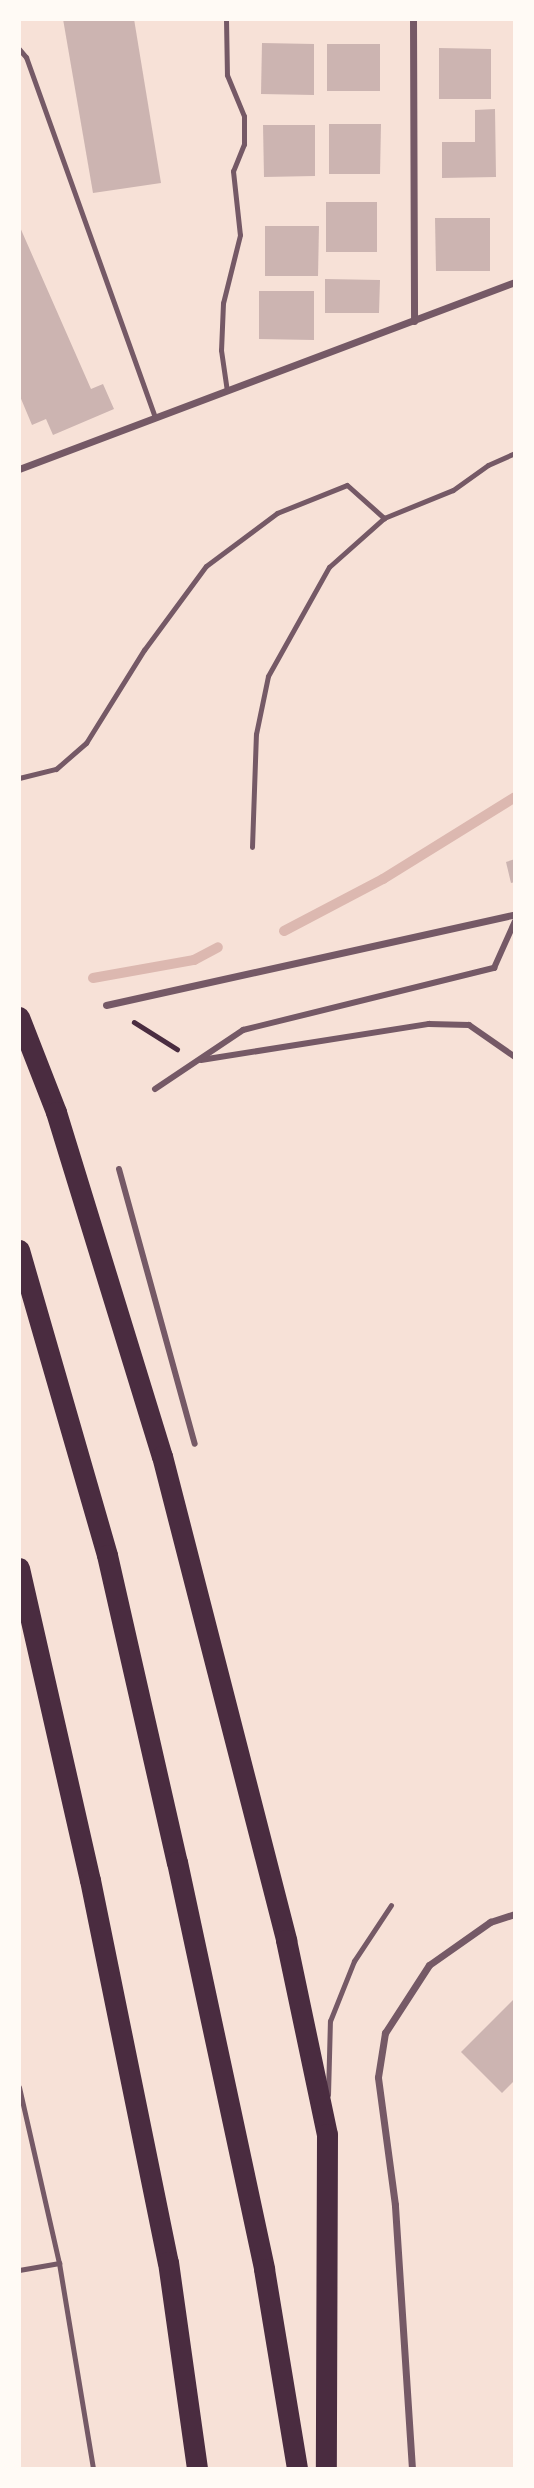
<!DOCTYPE html>
<style>
body{margin:0}
#map{position:relative;width:534px;height:2488px;overflow:hidden;background:#f7e1d7;font-family:"Roboto Condensed",sans-serif}
div>[style]{position:absolute}
[style*='--x']{left:calc(var(--x)*1px);top:calc(var(--y)*1px);width:calc(var(--w)*1px);rotate:calc(var(--a)*1deg)}
.stream>*{height:10px;margin:-5px;padding:0 5px;transform-origin:5px;border-radius:5px;background:#dcb8b0}
.building>*{inset:0;background:#ccb4b1}
.path>*{height:4.5px;margin:-2.25px;padding:0 2.25px;transform-origin:2.25px;border-radius:2.25px;background:#4a2c40}
.service>*{height:5px;margin:-2.5px;padding:0 2.5px;transform-origin:2.5px;border-radius:2.5px;background:#755966}
.pedestrian>*{height:6px;margin:-3px;padding:0 3px;transform-origin:3px;border-radius:3px;background:#755966}
.minor>*{height:7px;margin:-3.5px;padding:0 3.5px;transform-origin:3.5px;border-radius:3.5px;background:#755966}
.motorway>*{height:21px;margin:-10.5px;padding:0 10.5px;transform-origin:10.5px;border-radius:10.5px;background:#4a2c40}
span{translate:-50% -50%;white-space:nowrap;text-align:center;line-height:1.15;-webkit-text-stroke:7px #fffaf5;paint-order:stroke}
.frame{position:absolute;inset:0;border:21px solid #fffaf5;pointer-events:none}
</style>
<div id="map">
<div class="stream">
<i style="--x:284;--y:931;--w:112;--a:-27.7"></i>
<i style="--x:383;--y:879;--w:155;--a:-31.8"></i>
<i style="--x:93;--y:978;--w:103;--a:-10.1"></i>
<i style="--x:194;--y:960;--w:27;--a:-28"></i>
</div>
<div class="building">
<i style="clip-path:polygon(63px 19px,134px 19px,161px 183px,93px 193px)"></i>
<i style="clip-path:polygon(262px 43px,314px 44px,314px 95px,261px 94px)"></i>
<i style="clip-path:polygon(327px 44px,380px 44px,380px 91px,327px 91px)"></i>
<i style="clip-path:polygon(439px 48px,491px 49px,491px 99px,439px 99px)"></i>
<i style="clip-path:polygon(495px 109px,496px 177px,442px 178px,442px 142px,475px 142px,475px 110px)"></i>
<i style="clip-path:polygon(329px 124px,381px 124px,380px 174px,329px 174px)"></i>
<i style="clip-path:polygon(263px 125px,315px 125px,315px 176px,264px 177px)"></i>
<i style="clip-path:polygon(326px 202px,377px 202px,377px 252px,326px 252px)"></i>
<i style="clip-path:polygon(435px 218px,490px 218px,490px 271px,436px 271px)"></i>
<i style="clip-path:polygon(19px 225px,91px 389px,103px 384px,114px 409px,53px 435px,46px 419px,32px 425px,19px 394px)"></i>
<i style="clip-path:polygon(265px 226px,319px 226px,318px 276px,265px 276px)"></i>
<i style="clip-path:polygon(325px 279px,380px 280px,379px 313px,325px 313px)"></i>
<i style="clip-path:polygon(259px 291px,314px 291px,314px 340px,259px 339px)"></i>
<i style="clip-path:polygon(515px 859px,515px 882px,511px 883px,506px 862px)"></i>
<i style="clip-path:polygon(515px 1998px,515px 2080px,502px 2093px,461px 2052px)"></i>
</div>
<div class="path">
<i style="--x:134;--y:1022;--w:51;--a:32.1"></i>
</div>
<div class="service">
<i style="--x:226;--y:19;--w:56;--a:89"></i>
<i style="--x:227;--y:75;--w:44;--a:67.5"></i>
<i style="--x:244;--y:116;--w:28;--a:90"></i>
<i style="--x:244;--y:144;--w:29;--a:112"></i>
<i style="--x:233;--y:171;--w:64;--a:83.8"></i>
<i style="--x:240;--y:235;--w:70;--a:104"></i>
<i style="--x:223;--y:303;--w:47;--a:92.4"></i>
<i style="--x:221;--y:350;--w:41;--a:81.7"></i>
<i style="--x:19;--y:49;--w:11;--a:49"></i>
<i style="--x:26;--y:57;--w:383;--a:70.3"></i>
<i style="--x:19;--y:778;--w:38;--a:-14"></i>
<i style="--x:56;--y:769;--w:40;--a:-41"></i>
<i style="--x:86;--y:743;--w:110;--a:-58.1"></i>
<i style="--x:144;--y:650;--w:104;--a:-53.6"></i>
<i style="--x:206;--y:566;--w:89;--a:-36.7"></i>
<i style="--x:277;--y:513;--w:75;--a:-21.8"></i>
<i style="--x:347;--y:485;--w:50;--a:41.7"></i>
<i style="--x:252;--y:847;--w:113;--a:-88"></i>
<i style="--x:256;--y:734;--w:59;--a:-78.3"></i>
<i style="--x:268;--y:676;--w:125;--a:-60.8"></i>
<i style="--x:329;--y:567;--w:74;--a:-41.7"></i>
<i style="--x:384;--y:518;--w:74;--a:-22.1"></i>
<i style="--x:453;--y:490;--w:43;--a:-35.5"></i>
<i style="--x:488;--y:465;--w:30;--a:-24"></i>
<i style="--x:19;--y:2087;--w:180;--a:77.2"></i>
<i style="--x:59;--y:2263;--w:209;--a:80.6"></i>
<i style="--x:328;--y:2095;--w:74;--a:-88.5"></i>
<i style="--x:330;--y:2021;--w:65;--a:-68.2"></i>
<i style="--x:354;--y:1961;--w:67;--a:-56.5"></i>
<i style="--x:19;--y:2270;--w:41;--a:-9.9"></i>
</div>
<div class="pedestrian">
<i style="--x:201;--y:1060;--w:231;--a:-9"></i>
<i style="--x:429;--y:1024;--w:40;--a:1.4"></i>
<i style="--x:469;--y:1025;--w:56;--a:34.8"></i>
<i style="--x:155;--y:1089;--w:106;--a:-33.8"></i>
<i style="--x:243;--y:1030;--w:259;--a:-13.9"></i>
<i style="--x:494;--y:968;--w:51;--a:-65.9"></i>
<i style="--x:119;--y:1169;--w:285;--a:74.6"></i>
</div>
<div class="minor">
<i style="--x:413;--y:19;--w:302;--a:89.8"></i>
<i style="--x:19;--y:469;--w:530;--a:-20.66"></i>
<i style="--x:106;--y:1005;--w:419;--a:-12.5"></i>
<i style="--x:412;--y:2469;--w:265;--a:-93.7"></i>
<i style="--x:395;--y:2205;--w:129;--a:-97.6"></i>
<i style="--x:378;--y:2077;--w:45;--a:-81"></i>
<i style="--x:385;--y:2033;--w:81;--a:-57.1"></i>
<i style="--x:429;--y:1965;--w:75;--a:-35.2"></i>
<i style="--x:490;--y:1922;--w:26;--a:-18"></i>
</div>
<div class="motorway">
<i style="--x:19;--y:1017;--w:102;--a:68.7"></i>
<i style="--x:56;--y:1112;--w:360;--a:72.9"></i>
<i style="--x:162;--y:1456;--w:500;--a:75.6"></i>
<i style="--x:286;--y:1940;--w:198;--a:78.1"></i>
<i style="--x:327;--y:2134;--w:335;--a:90.2"></i>
<i style="--x:19;--y:1250;--w:317;--a:73.9"></i>
<i style="--x:107;--y:1555;--w:315;--a:77.2"></i>
<i style="--x:177;--y:1862;--w:416;--a:77.9"></i>
<i style="--x:264;--y:2269;--w:203;--a:80.6"></i>
<i style="--x:19;--y:1568;--w:320;--a:77.2"></i>
<i style="--x:90;--y:1880;--w:390;--a:78.5"></i>
<i style="--x:168;--y:2262;--w:209;--a:82"></i>
</div>
<div class="frame"></div>
</div>
